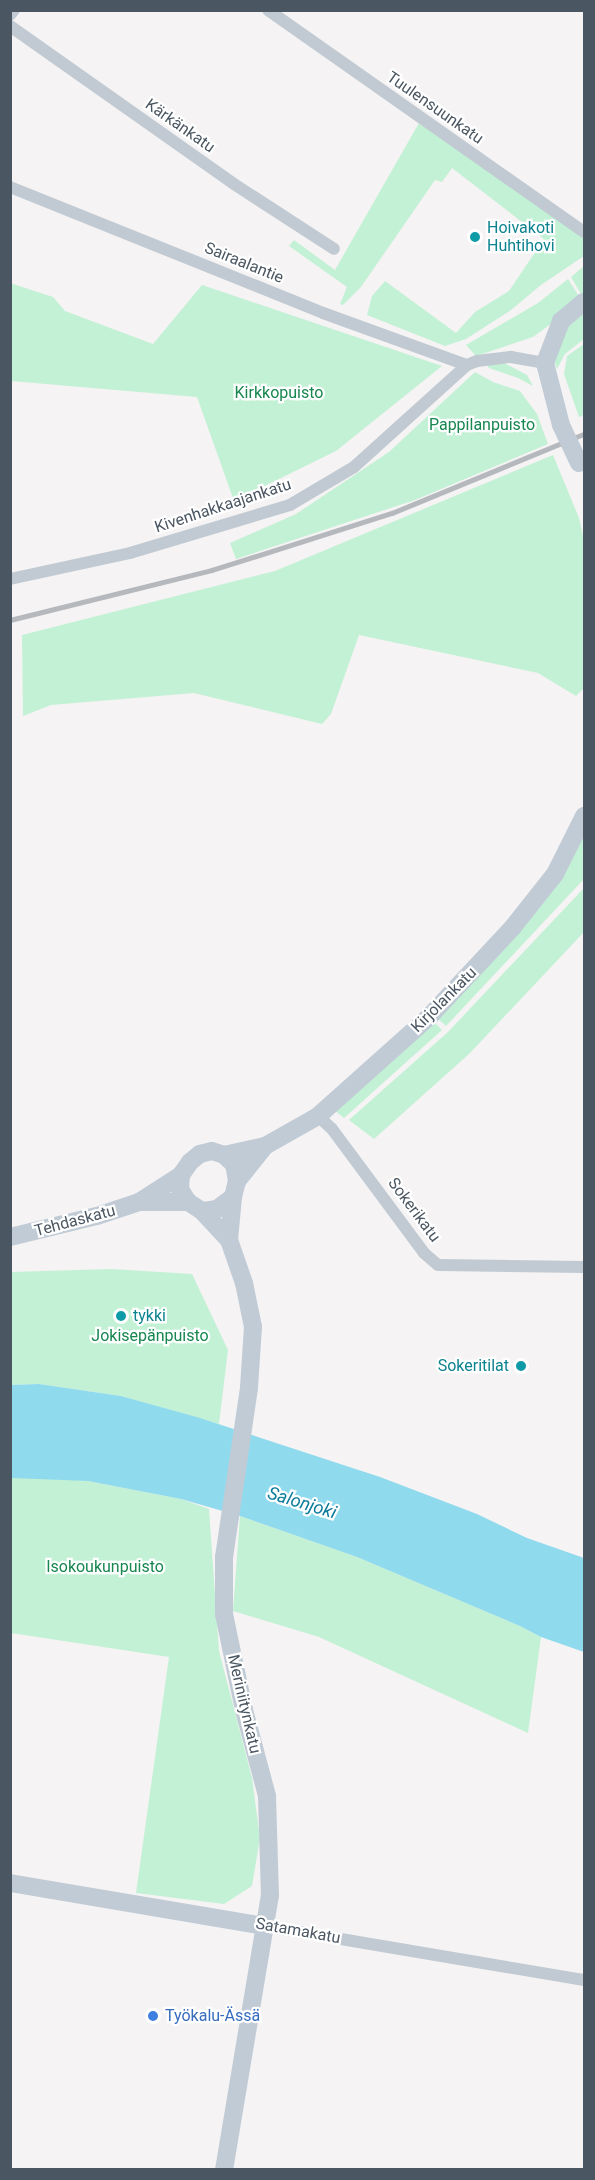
<!DOCTYPE html>
<meta charset="utf-8">
<style>
body{margin:0}
#map{position:relative;width:595px;height:2180px;overflow:hidden;background:#f5f3f3;font-family:Roboto,sans-serif}
div>[style]{position:absolute}
[style*='--x']{left:calc(var(--x)*1px);top:calc(var(--y)*1px);width:calc(var(--w)*1px);rotate:calc(var(--a)*1deg)}
.green>*{inset:0;background:#c3f1d5}
.water>*{inset:0;background:#90daee}
.street>*{height:12px;margin:-6px;padding:0 6px;transform-origin:6px;border-radius:6px;background:#c1cad2}
.secondary>*{height:18px;margin:-9px;padding:0 9px;transform-origin:9px;border-radius:9px;background:#c1cbd6}
.rail>*{height:4.5px;margin:-2.25px;padding:0 2.25px;transform-origin:2.25px;border-radius:2.25px;background:#b5b8bd}
.secondary-bridge>*{height:18px;margin:-9px;padding:0 9px;transform-origin:9px;border-radius:9px;background:#c1cbd6}
.dots>*{width:16px;height:16px;translate:-50% -50%;box-sizing:border-box;border:3px solid #fff;border-radius:50%}
span{translate:-50% -50%;white-space:nowrap;text-align:center;line-height:1.15;-webkit-text-stroke:4.5px #fff;paint-order:stroke}
.street-label{font-size:16px;color:#4a5661}
.culture-label{font-size:16px;color:#0d838f}
.left{translate:0 -50%;text-align:left}
.right{translate:-100% -50%;text-align:right}
.park-label{font-size:16px;color:#17864f}
.shop-label{font-size:16px;color:#366cbe}
.water-label{font-size:18px;color:#0c7c9b;font-style:italic}
.frame{position:absolute;inset:0;border:12px solid #4a5661;pointer-events:none}
</style>
<div id="map">
<div class="green">
<i style="clip-path:polygon(419px 123px,584px 237px,584px 256px,541px 285px,511px 310px,466px 339px,445px 346px,367px 315px,372px 296px,385px 281px,456px 333px,475px 312px,509px 291px,544px 239px,452px 168px,442px 182px,435px 180px,361px 287px,343px 305px,340px 304px,347px 287px,289px 246px,294px 240px,335px 270px)"></i>
<i style="clip-path:polygon(584px 266px,584px 299px,571px 277px)"></i>
<i style="clip-path:polygon(568px 279px,582px 301px,533px 337px,476px 356px,466px 345px,538px 303px)"></i>
<i style="clip-path:polygon(10px 283px,53px 297px,65px 311px,153px 344px,202px 285px,442px 366px,336px 451px,234px 501px,197px 397px,11px 381px)"></i>
<i style="clip-path:polygon(584px 307px,584px 339px,565px 354px,557px 369px,552px 355px,557px 339px)"></i>
<i style="clip-path:polygon(584px 344px,584px 415px,579px 417px,564px 374px,567px 356px)"></i>
<i style="clip-path:polygon(502px 362px,527px 375px,533px 386px,518px 378px,489px 368px,487px 365px)"></i>
<i style="clip-path:polygon(475px 372px,493px 382px,520px 391px,537px 414px,548px 444px,415px 500px,236px 559px,230px 543px,296px 514px,389px 452px)"></i>
<i style="clip-path:polygon(553px 455px,579px 518px,584px 540px,584px 688px,576px 696px,538px 673px,359px 635px,331px 714px,322px 724px,194px 693px,51px 705px,23px 716px,22px 635px,275px 571px)"></i>
<i style="clip-path:polygon(584px 834px,584px 879px,446px 1026px,434px 1015px)"></i>
<i style="clip-path:polygon(584px 888px,584px 932px,469px 1054px,374px 1139px,349px 1120px,448px 1032px)"></i>
<i style="clip-path:polygon(430px 1018px,442px 1030px,344px 1118px,324px 1102px)"></i>
<i style="clip-path:polygon(112px 1269px,192px 1274px,228px 1350px,219px 1424px,121px 1396px,39px 1384px,11px 1385px,10px 1272px)"></i>
<i style="clip-path:polygon(38px 1477px,88px 1481px,181px 1499px,209px 1509px,219px 1651px,252px 1778px,260px 1838px,252px 1886px,224px 1904px,136px 1893px,169px 1657px,11px 1633px,10px 1478px)"></i>
<i style="clip-path:polygon(240px 1516px,357px 1557px,520px 1626px,541px 1637px,528px 1733px,319px 1637px,233px 1611px)"></i>
</div>
<div class="water">
<i style="clip-path:polygon(39px 1384px,121px 1396px,200px 1418px,380px 1477px,477px 1514px,527px 1538px,584px 1558px,584px 1652px,541px 1637px,520px 1626px,357px 1557px,240px 1516px,181px 1499px,88px 1481px,11px 1478px,10px 1385px)"></i>
</div>
<div class="street">
<i style="--x:268;--y:10;--w:386;--a:35.1"></i>
<i style="--x:10;--y:15;--w:6;--a:-51"></i>
<i style="--x:10;--y:26;--w:274;--a:35.2"></i>
<i style="--x:234;--y:184;--w:119;--a:33"></i>
<i style="--x:10;--y:187;--w:337;--a:21.9"></i>
<i style="--x:323;--y:313;--w:153;--a:19.9"></i>
<i style="--x:10;--y:579;--w:123;--a:-12.2"></i>
<i style="--x:130;--y:553;--w:167;--a:-16.7"></i>
<i style="--x:290;--y:505;--w:74;--a:-30.7"></i>
<i style="--x:354;--y:467;--w:152;--a:-42.1"></i>
<i style="--x:467;--y:365;--w:11;--a:-22"></i>
<i style="--x:477;--y:361;--w:34;--a:-7"></i>
<i style="--x:511;--y:357;--w:35;--a:10"></i>
<i style="--x:318;--y:1116;--w:19;--a:43"></i>
<i style="--x:332;--y:1129;--w:154;--a:53.4"></i>
<i style="--x:424;--y:1253;--w:18;--a:41"></i>
<i style="--x:438;--y:1265;--w:146;--a:0.8"></i>
<i style="--x:264;--y:1926;--w:325;--a:9.6"></i>
</div>
<div class="secondary">
<i style="--x:561;--y:425;--w:64;--a:-104.5"></i>
<i style="--x:545;--y:363;--w:45;--a:-69.1"></i>
<i style="--x:561;--y:321;--w:30;--a:-40"></i>
<i style="--x:212;--y:1151;--w:13;--a:18"></i>
<i style="--x:224;--y:1155;--w:13;--a:42"></i>
<i style="--x:234;--y:1164;--w:17;--a:80"></i>
<i style="--x:237;--y:1181;--w:16;--a:104"></i>
<i style="--x:233;--y:1197;--w:20;--a:143"></i>
<i style="--x:217;--y:1209;--w:15;--a:172"></i>
<i style="--x:202;--y:1211;--w:17;--a:-147"></i>
<i style="--x:188;--y:1202;--w:15;--a:-122"></i>
<i style="--x:180;--y:1189;--w:14;--a:-86"></i>
<i style="--x:181;--y:1175;--w:16;--a:-55"></i>
<i style="--x:190;--y:1162;--w:13;--a:-39"></i>
<i style="--x:200;--y:1154;--w:12;--a:-14"></i>
<i style="--x:224;--y:1155;--w:42;--a:-12.4"></i>
<i style="--x:265;--y:1146;--w:61;--a:-29.5"></i>
<i style="--x:318;--y:1116;--w:150;--a:-41.8"></i>
<i style="--x:430;--y:1016;--w:122;--a:-47"></i>
<i style="--x:513;--y:927;--w:68;--a:-51.6"></i>
<i style="--x:555;--y:874;--w:65;--a:-63.4"></i>
<i style="--x:237;--y:1181;--w:45;--a:-51.3"></i>
<i style="--x:139;--y:1202;--w:49;--a:0"></i>
<i style="--x:202;--y:1211;--w:40;--a:47"></i>
<i style="--x:229;--y:1240;--w:46;--a:70.8"></i>
<i style="--x:244;--y:1283;--w:45;--a:78.4"></i>
<i style="--x:253;--y:1327;--w:61;--a:93.8"></i>
<i style="--x:249;--y:1388;--w:171;--a:98.4"></i>
<i style="--x:224;--y:1557;--w:57;--a:90"></i>
<i style="--x:224;--y:1614;--w:98;--a:78.2"></i>
<i style="--x:244;--y:1710;--w:89;--a:75"></i>
<i style="--x:267;--y:1796;--w:99;--a:88.3"></i>
<i style="--x:270;--y:1895;--w:279;--a:99.5"></i>
<i style="--x:10;--y:1237;--w:89;--a:-13.6"></i>
<i style="--x:97;--y:1216;--w:44;--a:-18.4"></i>
<i style="--x:139;--y:1202;--w:50;--a:-32.7"></i>
<i style="--x:229;--y:1240;--w:43;--a:-84.7"></i>
<i style="--x:10;--y:1883;--w:258;--a:9.6"></i>
</div>
<div class="rail">
<i style="--x:10;--y:620;--w:208;--a:-13.9"></i>
<i style="--x:212;--y:570;--w:189;--a:-17.6"></i>
<i style="--x:392;--y:513;--w:208;--a:-22.4"></i>
</div>
<div class="secondary-bridge">
<i style="--x:561;--y:425;--w:42;--a:64.7"></i>
</div>
<div class="dots">
<i style="left:475px;top:237px;background:#0f9aa8"></i>
<i style="left:121px;top:1316px;background:#0f9aa8"></i>
<i style="left:521px;top:1366px;background:#0f9aa8"></i>
<i style="left:153px;top:2016px;background:#3f7fe0"></i>
</div>
<div class="street-label">
<span style="left:435px;top:108px;rotate:35deg">Tuulensuunkatu</span>
<span style="left:180px;top:126px;rotate:35deg">Kärkänkatu</span>
<span style="left:244px;top:263px;rotate:22deg">Sairaalantie</span>
<span style="left:223px;top:506px;rotate:-18deg">Kivenhakkaajankatu</span>
<span style="left:444px;top:1000px;rotate:-45deg">Kirjolankatu</span>
<span style="left:414px;top:1210px;rotate:53deg">Sokerikatu</span>
<span style="left:75px;top:1221px;rotate:-15deg">Tehdaskatu</span>
<span style="left:244px;top:1704px;rotate:77deg">Meriniitynkatu</span>
<span style="left:298px;top:1931px;rotate:10deg">Satamakatu</span>
</div>
<div class="culture-label">
<span class="left" style="left:487px;top:237px">Hoivakoti<br>Huhtihovi</span>
<span class="left" style="left:133px;top:1316px">tykki</span>
<span class="right" style="left:509px;top:1366px">Sokeritilat</span>
</div>
<div class="park-label">
<span style="left:279px;top:393px">Kirkkopuisto</span>
<span style="left:482px;top:425px">Pappilanpuisto</span>
<span style="left:150px;top:1336px">Jokisepänpuisto</span>
<span style="left:105px;top:1567px">Isokoukunpuisto</span>
</div>
<div class="shop-label">
<span class="left" style="left:165px;top:2016px">Työkalu-Ässä</span>
</div>
<div class="water-label">
<span style="left:302px;top:1503px;rotate:17deg">Salonjoki</span>
</div>
<div class="frame"></div>
</div>
